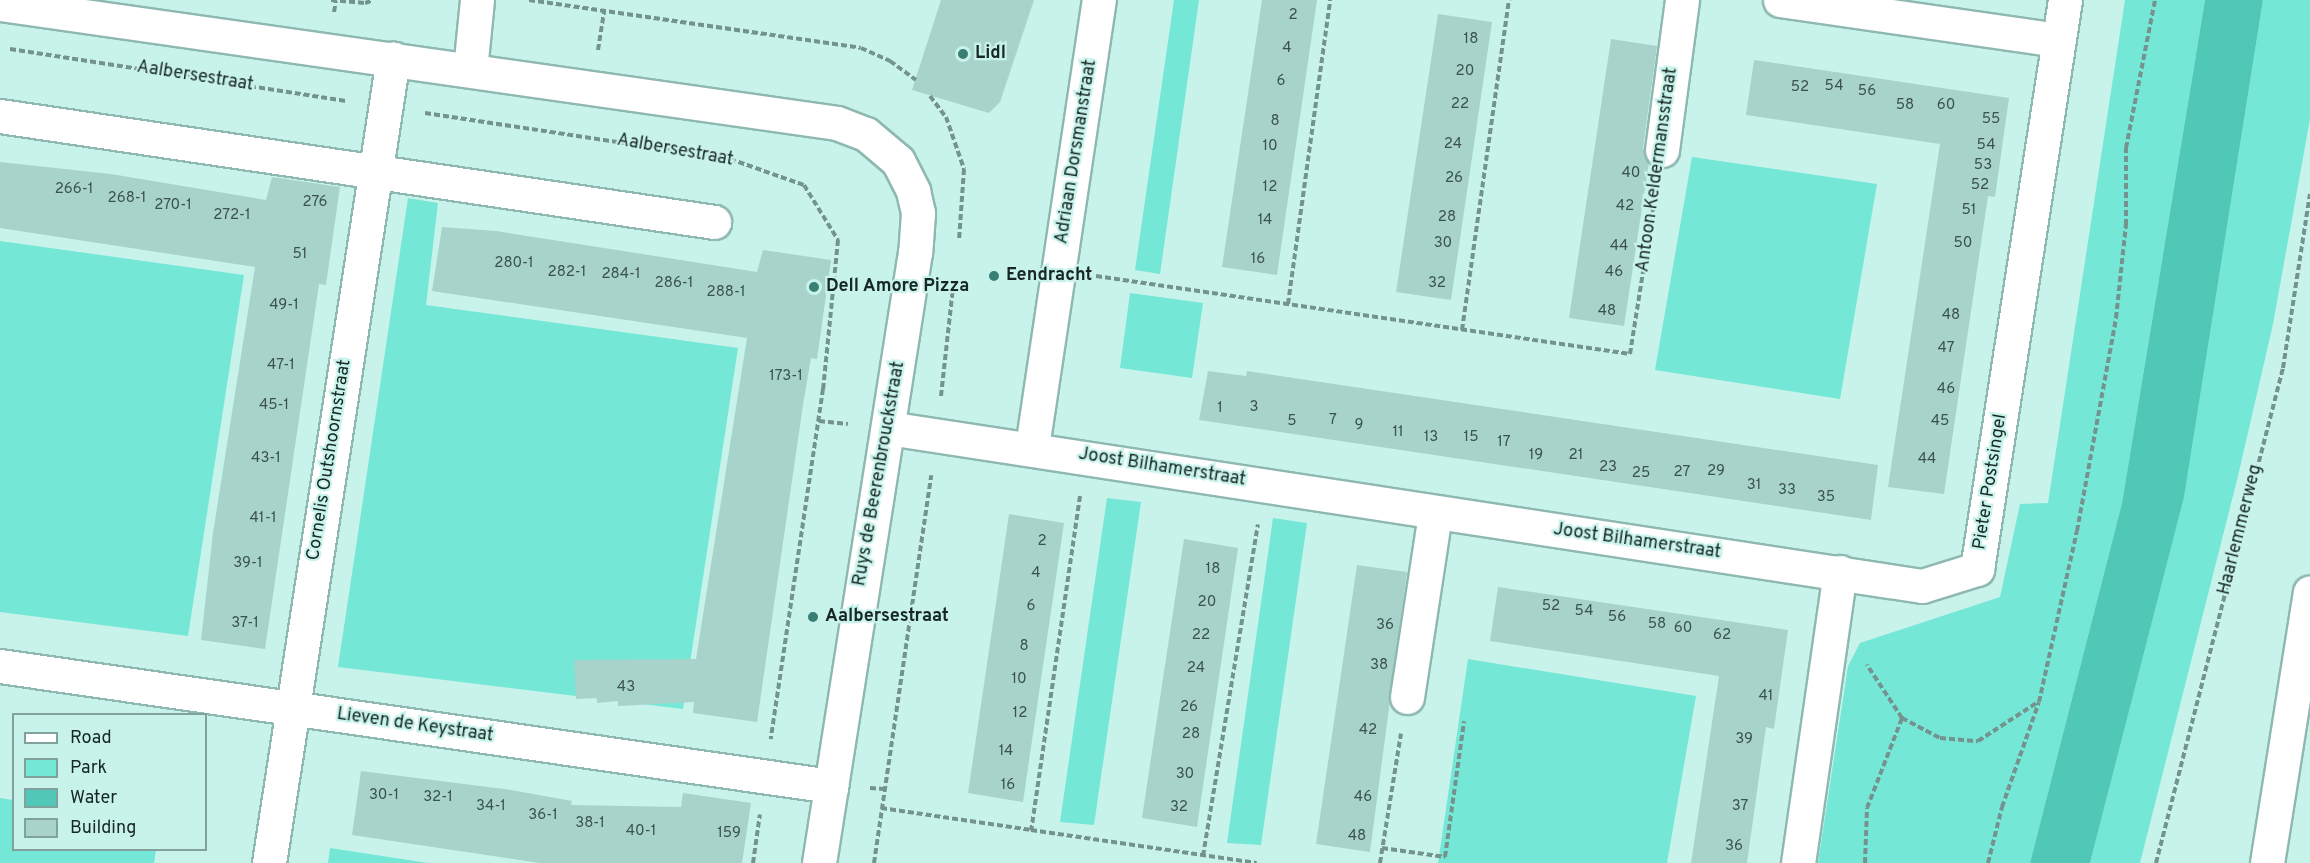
<!DOCTYPE html>
<style>
body{margin:0}
#map{position:relative;width:2310px;height:863px;overflow:hidden;background:#c8f3eb;font-family:Overpass,sans-serif}
div>[style]{position:absolute}
[style*='--x']{left:calc(var(--x)*1px);top:calc(var(--y)*1px);width:calc(var(--w)*1px);rotate:calc(var(--a)*1deg)}
.green>*{inset:0;background:#75e7d6}
.water>*{inset:0;background:#50c7b7}
.building>*{inset:0;background:#a8d3cb}
.path>*{height:4px;margin-top:-2px;transform-origin:0;background:repeating-linear-gradient(90deg,#75938e 0 6px,transparent 0 9px)}
.roads{filter:drop-shadow(2px 0 #8eb8b1) drop-shadow(-2px 0 #8eb8b1) drop-shadow(0 2px #8eb8b1) drop-shadow(0 -2px #8eb8b1)}
.street>*{height:33px;margin:-16.5px;padding:0 16.5px;transform-origin:16.5px;border-radius:16.5px;background:#fff}
.secondary>*{height:33px;margin:-16.5px;padding:0 16.5px;transform-origin:16.5px;border-radius:16.5px;background:#fff}
.primary>*{height:33px;margin:-16.5px;padding:0 16.5px;transform-origin:16.5px;border-radius:16.5px;background:#fff}
.dots>*{width:16px;height:16px;translate:-50% -50%;box-sizing:border-box;border:3px solid #c8f3eb;border-radius:50%}
span{translate:-50% -50%;white-space:nowrap;text-align:center;line-height:1.15;-webkit-text-stroke:4.5px #c8f3eb;paint-order:stroke}
.number-label{font-size:15px;color:#3b524e}
.number-label span{-webkit-text-stroke-width:0}
.poi-label{font-size:18px;color:#172725;font-weight:700}
.left{translate:0 -50%;text-align:left}
.street-label{font-size:18px;color:#172725}
.legend{position:absolute;left:12px;top:713px;width:195px;height:138px;box-sizing:border-box;background:#c8f3eb;border:2px solid #81a19c;margin:0;padding:8px 10px;list-style:none;font-size:18px;color:#172725}
.legend li{display:flex;align-items:center;gap:12px;height:30px}
.legend b{width:30px;border:2px solid #81a19c}
</style>
<div id="map">
<div class="green">
<i style="clip-path:polygon(1174px 0,1199px 0,1160px 274px,1135px 270px)"></i>
<i style="clip-path:polygon(2125px 0,2205px 0,2122px 503px,2030px 863px,1818px 863px,1848px 666px,1860px 643px,2000px 597px,2020px 504px,2048px 503px)"></i>
<i style="clip-path:polygon(2263px 0,2310px 0,2310px 119px,2273px 324px,2238px 476px,2140px 863px,2090px 863px,2184px 496px)"></i>
<i style="clip-path:polygon(1692px 157px,1877px 184px,1840px 399px,1655px 370px)"></i>
<i style="clip-path:polygon(408px 198px,438px 203px,426px 305px,738px 348px,683px 709px,338px 667px)"></i>
<i style="clip-path:polygon(0 241px,244px 275px,188px 636px,0 612px)"></i>
<i style="clip-path:polygon(1130px 293px,1203px 303px,1192px 378px,1120px 368px)"></i>
<i style="clip-path:polygon(1107px 498px,1141px 502px,1094px 825px,1060px 822px)"></i>
<i style="clip-path:polygon(1273px 518px,1307px 523px,1261px 845px,1227px 843px)"></i>
<i style="clip-path:polygon(1468px 659px,1696px 696px,1667px 863px,1438px 863px)"></i>
<i style="clip-path:polygon(0 798px,13px 800px,14px 850px,156px 850px,154px 863px,0 863px)"></i>
<i style="clip-path:polygon(330px 848px,428px 863px,328px 863px)"></i>
</div>
<div class="water">
<i style="clip-path:polygon(2205px 0,2263px 0,2184px 497px,2090px 863px,2030px 863px,2122px 503px)"></i>
</div>
<div class="building">
<i style="clip-path:polygon(941px 0,1034px 0,1000px 102px,989px 113px,912px 90px)"></i>
<i style="clip-path:polygon(1262px 0,1317px 0,1277px 275px,1222px 267px)"></i>
<i style="clip-path:polygon(1438px 14px,1492px 22px,1451px 300px,1396px 292px)"></i>
<i style="clip-path:polygon(1611px 39px,1657px 46px,1643px 148px,1649px 162px,1624px 326px,1569px 318px)"></i>
<i style="clip-path:polygon(1754px 60px,2009px 98px,1995px 197px,1988px 196px,1944px 494px,1888px 487px,1940px 144px,1746px 115px)"></i>
<i style="clip-path:polygon(0 162px,111px 174px,266px 200px,272px 177px,340px 187px,326px 285px,319px 284px,265px 649px,201px 640px,213px 533px,255px 267px,0 228px)"></i>
<i style="clip-path:polygon(442px 227px,496px 231px,757px 272px,763px 250px,831px 260px,817px 359px,811px 358px,803px 405px,757px 722px,693px 713px,694px 702px,618px 706px,618px 701px,597px 703px,597px 698px,576px 699px,574px 660px,696px 659px,747px 338px,432px 291px)"></i>
<i style="clip-path:polygon(1208px 371px,1246px 376px,1247px 371px,1878px 465px,1871px 520px,1199px 420px)"></i>
<i style="clip-path:polygon(1009px 514px,1064px 523px,1023px 802px,968px 793px)"></i>
<i style="clip-path:polygon(1184px 539px,1238px 548px,1197px 827px,1142px 818px)"></i>
<i style="clip-path:polygon(1357px 565px,1407px 572px,1370px 852px,1316px 844px)"></i>
<i style="clip-path:polygon(1498px 587px,1788px 630px,1774px 729px,1766px 727px,1747px 863px,1691px 863px,1719px 676px,1490px 641px)"></i>
<i style="clip-path:polygon(361px 771px,511px 790px,572px 801px,571px 805px,681px 807px,683px 793px,751px 803px,742px 863px,540px 863px,352px 835px)"></i>
</div>
<div class="path">
<i style="--x:331;--y:0;--w:34;--a:5"></i>
<i style="--x:365;--y:3;--w:9;--a:-18"></i>
<i style="--x:529;--y:0;--w:335;--a:8.2"></i>
<i style="--x:861;--y:48;--w:32;--a:24"></i>
<i style="--x:890;--y:61;--w:32;--a:36"></i>
<i style="--x:334;--y:12;--w:11;--a:-80"></i>
<i style="--x:10;--y:49;--w:340;--a:8.8"></i>
<i style="--x:598;--y:50;--w:38;--a:-81"></i>
<i style="--x:930;--y:96;--w:26;--a:53"></i>
<i style="--x:946;--y:117;--w:55;--a:70.9"></i>
<i style="--x:964;--y:169;--w:72;--a:94"></i>
<i style="--x:425;--y:113;--w:308;--a:8.6"></i>
<i style="--x:730;--y:159;--w:78;--a:19.4"></i>
<i style="--x:804;--y:185;--w:65;--a:58.3"></i>
<i style="--x:838;--y:240;--w:150;--a:95.7"></i>
<i style="--x:823;--y:389;--w:354;--a:98.5"></i>
<i style="--x:1096;--y:276;--w:540;--a:8.31"></i>
<i style="--x:1630;--y:354;--w:167;--a:-81"></i>
<i style="--x:1288;--y:304;--w:307;--a:-82.1"></i>
<i style="--x:1462;--y:330;--w:333;--a:-81.9"></i>
<i style="--x:941;--y:396;--w:110;--a:-83.7"></i>
<i style="--x:819;--y:421;--w:29;--a:6"></i>
<i style="--x:1080;--y:496;--w:338;--a:98.3"></i>
<i style="--x:1031;--y:830;--w:228;--a:8.3"></i>
<i style="--x:1902;--y:718;--w:43;--a:27.8"></i>
<i style="--x:1940;--y:738;--w:38;--a:5"></i>
<i style="--x:1978;--y:741;--w:72;--a:-33"></i>
<i style="--x:870;--y:788;--w:14;--a:4"></i>
<i style="--x:881;--y:808;--w:152;--a:8.3"></i>
<i style="--x:1382;--y:848;--w:64;--a:8.1"></i>
<i style="--x:1445;--y:857;--w:137;--a:-82"></i>
<i style="--x:1203;--y:856;--w:336;--a:-80.6"></i>
<i style="--x:753;--y:863;--w:49;--a:-81.9"></i>
<i style="--x:874;--y:863;--w:392;--a:-81.6"></i>
<i style="--x:1380;--y:863;--w:131;--a:-80.8"></i>
<i style="--x:1865;--y:863;--w:55;--a:-87.9"></i>
<i style="--x:1867;--y:808;--w:97;--a:-68.7"></i>
<i style="--x:1902;--y:718;--w:64;--a:-123.4"></i>
<i style="--x:1988;--y:863;--w:58;--a:-76"></i>
<i style="--x:2002;--y:807;--w:111;--a:-70.6"></i>
<i style="--x:2039;--y:702;--w:175;--a:-77.5"></i>
<i style="--x:2077;--y:531;--w:217;--a:-79.6"></i>
<i style="--x:2116;--y:318;--w:94;--a:-83.9"></i>
<i style="--x:2126;--y:225;--w:77;--a:-90"></i>
<i style="--x:2126;--y:148;--w:151;--a:-78.9"></i>
<i style="--x:2156;--y:863;--w:511;--a:-75.61"></i>
<i style="--x:2283;--y:368;--w:176;--a:-81.2"></i>
</div>
<div class="roads">
<div class="street">
<i style="--x:1780;--y:0;--w:281;--a:8.2"></i>
<i style="--x:0;--y:116;--w:722;--a:8.44"></i>
<i style="--x:1662;--y:150;--w:151;--a:-82.4"></i>
<i style="--x:888;--y:428;--w:1046;--a:8.69"></i>
<i style="--x:1922;--y:586;--w:58;--a:-17.2"></i>
<i style="--x:1977;--y:569;--w:576;--a:-81.21"></i>
<i style="--x:1032;--y:447;--w:452;--a:-81.5"></i>
<i style="--x:0;--y:666;--w:840;--a:8.22"></i>
<i style="--x:1407;--y:697;--w:186;--a:-81.3"></i>
<i style="--x:269;--y:863;--w:814;--a:-81.24"></i>
<i style="--x:1798;--y:863;--w:294;--a:-81.8"></i>
</div>
<div class="secondary">
<i style="--x:0;--y:4;--w:845;--a:8.09"></i>
<i style="--x:837;--y:123;--w:31;--a:21"></i>
<i style="--x:866;--y:134;--w:42;--a:40.2"></i>
<i style="--x:898;--y:161;--w:34;--a:63"></i>
<i style="--x:913;--y:191;--w:23;--a:77"></i>
<i style="--x:918;--y:213;--w:39;--a:94"></i>
<i style="--x:915;--y:252;--w:618;--a:98.93"></i>
<i style="--x:470;--y:70;--w:70;--a:-84.3"></i>
</div>
<div class="primary">
<i style="--x:2267;--y:863;--w:274;--a:-81"></i>
</div>
</div>
<div class="dots">
<i style="left:963px;top:54px;background:#397f75"></i>
<i style="left:994px;top:276px;background:#397f75"></i>
<i style="left:814px;top:287px;background:#397f75"></i>
<i style="left:813px;top:617px;background:#397f75"></i>
</div>
<div class="number-label">
<span style="left:1293px;top:16px">2</span>
<span style="left:1471px;top:40px">18</span>
<span style="left:1287px;top:49px">4</span>
<span style="left:1465px;top:72px">20</span>
<span style="left:1281px;top:82px">6</span>
<span style="left:1834px;top:87px">54</span>
<span style="left:1800px;top:88px">52</span>
<span style="left:1867px;top:92px">56</span>
<span style="left:1460px;top:105px">22</span>
<span style="left:1905px;top:106px">58</span>
<span style="left:1946px;top:106px">60</span>
<span style="left:1991px;top:120px">55</span>
<span style="left:1275px;top:122px">8</span>
<span style="left:1453px;top:145px">24</span>
<span style="left:1986px;top:146px">54</span>
<span style="left:1270px;top:147px">10</span>
<span style="left:1983px;top:166px">53</span>
<span style="left:1631px;top:174px">40</span>
<span style="left:1454px;top:179px">26</span>
<span style="left:1980px;top:186px">52</span>
<span style="left:1270px;top:188px">12</span>
<span style="left:74px;top:190px">266-1</span>
<span style="left:127px;top:199px">268-1</span>
<span style="left:315px;top:203px">276</span>
<span style="left:173px;top:206px">270-1</span>
<span style="left:1625px;top:207px">42</span>
<span style="left:1969px;top:211px">51</span>
<span style="left:232px;top:216px">272-1</span>
<span style="left:1447px;top:218px">28</span>
<span style="left:1265px;top:221px">14</span>
<span style="left:1443px;top:244px">30</span>
<span style="left:1963px;top:244px">50</span>
<span style="left:1619px;top:247px">44</span>
<span style="left:300px;top:255px">51</span>
<span style="left:1258px;top:260px">16</span>
<span style="left:514px;top:264px">280-1</span>
<span style="left:567px;top:273px">282-1</span>
<span style="left:1614px;top:273px">46</span>
<span style="left:621px;top:275px">284-1</span>
<span style="left:674px;top:284px">286-1</span>
<span style="left:1437px;top:284px">32</span>
<span style="left:726px;top:293px">288-1</span>
<span style="left:284px;top:306px">49-1</span>
<span style="left:1607px;top:312px">48</span>
<span style="left:1951px;top:316px">48</span>
<span style="left:1946px;top:349px">47</span>
<span style="left:281px;top:366px">47-1</span>
<span style="left:786px;top:377px">173-1</span>
<span style="left:1946px;top:390px">46</span>
<span style="left:274px;top:406px">45-1</span>
<span style="left:1254px;top:408px">3</span>
<span style="left:1220px;top:409px">1</span>
<span style="left:1333px;top:421px">7</span>
<span style="left:1292px;top:422px">5</span>
<span style="left:1940px;top:422px">45</span>
<span style="left:1359px;top:426px">9</span>
<span style="left:1398px;top:433px">11</span>
<span style="left:1431px;top:438px">13</span>
<span style="left:1471px;top:438px">15</span>
<span style="left:1504px;top:443px">17</span>
<span style="left:1536px;top:456px">19</span>
<span style="left:1576px;top:456px">21</span>
<span style="left:266px;top:459px">43-1</span>
<span style="left:1927px;top:460px">44</span>
<span style="left:1608px;top:468px">23</span>
<span style="left:1716px;top:472px">29</span>
<span style="left:1682px;top:473px">27</span>
<span style="left:1641px;top:474px">25</span>
<span style="left:1754px;top:486px">31</span>
<span style="left:1787px;top:491px">33</span>
<span style="left:1826px;top:498px">35</span>
<span style="left:263px;top:519px">41-1</span>
<span style="left:1042px;top:542px">2</span>
<span style="left:248px;top:564px">39-1</span>
<span style="left:1213px;top:570px">18</span>
<span style="left:1036px;top:574px">4</span>
<span style="left:1207px;top:603px">20</span>
<span style="left:1031px;top:607px">6</span>
<span style="left:1551px;top:607px">52</span>
<span style="left:1584px;top:612px">54</span>
<span style="left:1617px;top:618px">56</span>
<span style="left:245px;top:624px">37-1</span>
<span style="left:1657px;top:625px">58</span>
<span style="left:1385px;top:626px">36</span>
<span style="left:1683px;top:629px">60</span>
<span style="left:1201px;top:636px">22</span>
<span style="left:1722px;top:636px">62</span>
<span style="left:1024px;top:647px">8</span>
<span style="left:1379px;top:666px">38</span>
<span style="left:1196px;top:669px">24</span>
<span style="left:1019px;top:680px">10</span>
<span style="left:626px;top:688px">43</span>
<span style="left:1766px;top:697px">41</span>
<span style="left:1189px;top:708px">26</span>
<span style="left:1020px;top:714px">12</span>
<span style="left:1368px;top:731px">42</span>
<span style="left:1191px;top:735px">28</span>
<span style="left:1744px;top:740px">39</span>
<span style="left:1006px;top:752px">14</span>
<span style="left:1185px;top:775px">30</span>
<span style="left:1008px;top:786px">16</span>
<span style="left:384px;top:796px">30-1</span>
<span style="left:438px;top:798px">32-1</span>
<span style="left:1363px;top:798px">46</span>
<span style="left:491px;top:807px">34-1</span>
<span style="left:1740px;top:807px">37</span>
<span style="left:1179px;top:808px">32</span>
<span style="left:543px;top:816px">36-1</span>
<span style="left:590px;top:824px">38-1</span>
<span style="left:641px;top:832px">40-1</span>
<span style="left:729px;top:834px">159</span>
<span style="left:1357px;top:837px">48</span>
<span style="left:1734px;top:847px">36</span>
</div>
<div class="poi-label">
<span class="left" style="left:975px;top:54px">Lidl</span>
<span class="left" style="left:1006px;top:276px">Eendracht</span>
<span class="left" style="left:826px;top:287px">Dell Amore Pizza</span>
<span class="left" style="left:825px;top:617px">Aalbersestraat</span>
</div>
<div class="street-label">
<span style="left:195px;top:77px;rotate:9deg">Aalbersestraat</span>
<span style="left:675px;top:151px;rotate:10deg">Aalbersestraat</span>
<span style="left:1077px;top:152px;rotate:-81deg">Adriaan Dorsmanstraat</span>
<span style="left:1658px;top:170px;rotate:-82deg">Antoon Keldermansstraat</span>
<span style="left:330px;top:460px;rotate:-81deg">Cornelis Outshoornstraat</span>
<span style="left:1162px;top:468px;rotate:9deg">Joost Bilhamerstraat</span>
<span style="left:880px;top:474px;rotate:-80deg">Ruys de Beerenbrouckstraat</span>
<span style="left:1991px;top:482px;rotate:-81deg">Pieter Postsingel</span>
<span style="left:2241px;top:530px;rotate:-76deg">Haarlemmerweg</span>
<span style="left:1637px;top:542px;rotate:8deg">Joost Bilhamerstraat</span>
<span style="left:415px;top:726px;rotate:8deg">Lieven de Keystraat</span>
</div>
<ul class="legend">
<li><b style="height:8px;background:#fff"></b>Road</li>
<li><b style="height:16px;background:#75e7d6"></b>Park</li>
<li><b style="height:16px;background:#50c7b7"></b>Water</li>
<li><b style="height:16px;background:#a8d3cb"></b>Building</li>
</ul>
</div>
